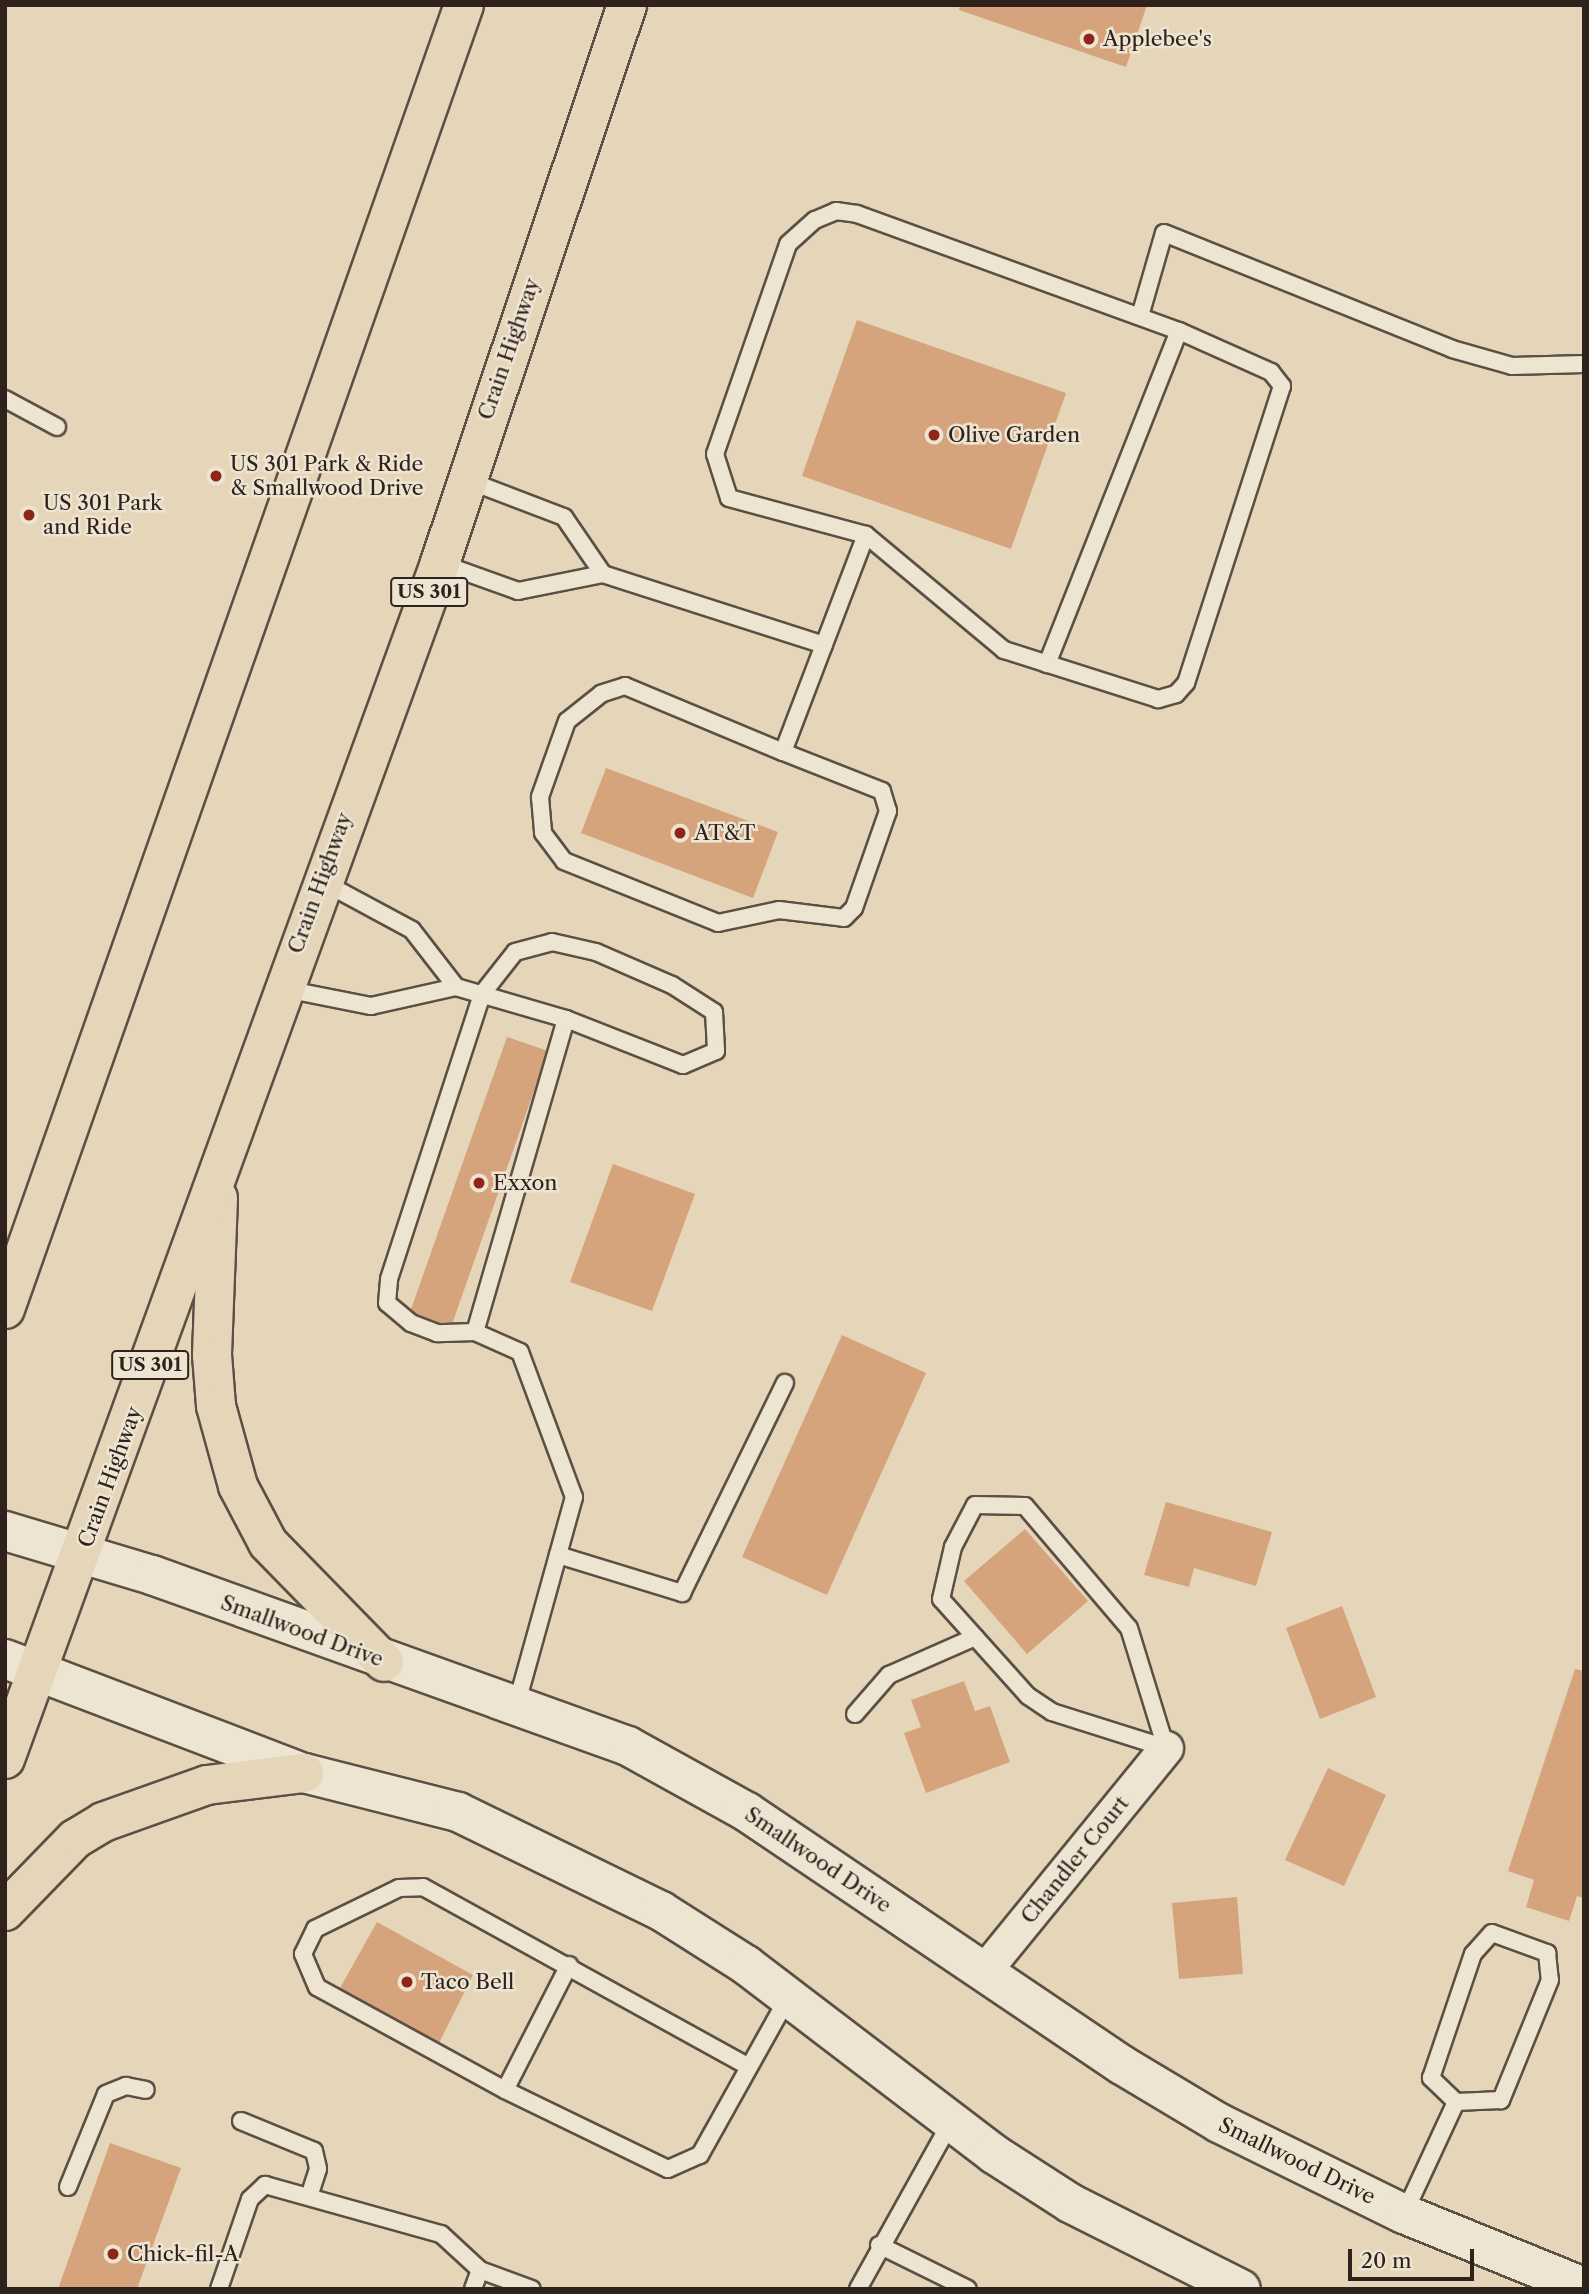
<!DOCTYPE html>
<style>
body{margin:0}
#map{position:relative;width:1589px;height:2294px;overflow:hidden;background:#e5d6b9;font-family:"Libre Caslon Text",serif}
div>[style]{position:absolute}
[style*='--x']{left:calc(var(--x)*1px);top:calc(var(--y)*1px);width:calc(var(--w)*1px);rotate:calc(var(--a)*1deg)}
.building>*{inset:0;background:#d5a37c}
.roads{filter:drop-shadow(2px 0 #5c4f44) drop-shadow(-2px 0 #5c4f44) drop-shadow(0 2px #5c4f44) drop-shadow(0 -2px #5c4f44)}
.service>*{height:16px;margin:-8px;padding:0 8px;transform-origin:8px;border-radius:8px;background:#eee4d2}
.minor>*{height:33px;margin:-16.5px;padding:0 16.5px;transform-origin:16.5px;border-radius:16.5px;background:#eee4d2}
.secondary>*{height:38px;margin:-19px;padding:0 19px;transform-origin:19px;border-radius:19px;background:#eee4d2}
.trunk>*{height:38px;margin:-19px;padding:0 19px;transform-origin:19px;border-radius:19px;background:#e5d6b9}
.dots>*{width:19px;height:19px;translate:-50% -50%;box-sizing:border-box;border:4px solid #eee4d2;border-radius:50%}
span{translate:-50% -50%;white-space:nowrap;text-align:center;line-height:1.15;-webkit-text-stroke:5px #eee4d2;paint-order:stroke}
.shield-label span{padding:2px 5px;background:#eee4d2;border:2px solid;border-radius:5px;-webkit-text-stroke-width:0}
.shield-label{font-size:19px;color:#2f221d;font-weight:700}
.poi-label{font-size:21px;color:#2f221d}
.left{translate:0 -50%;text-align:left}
.street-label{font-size:21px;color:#2f221d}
.frame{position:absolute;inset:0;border:7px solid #2f221d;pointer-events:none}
.scale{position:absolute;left:1348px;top:2249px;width:126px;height:32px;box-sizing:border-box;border:4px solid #2f221d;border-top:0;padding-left:9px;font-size:21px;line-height:24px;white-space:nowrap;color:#2f221d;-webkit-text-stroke:5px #eee4d2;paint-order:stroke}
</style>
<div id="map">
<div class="building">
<i style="clip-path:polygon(960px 5px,1147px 5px,1126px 67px,959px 10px)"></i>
<i style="clip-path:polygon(857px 320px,1066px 393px,1011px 549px,802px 476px)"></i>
<i style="clip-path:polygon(606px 768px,778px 832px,753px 898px,581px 833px)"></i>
<i style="clip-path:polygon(507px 1037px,548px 1051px,450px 1330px,409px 1315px)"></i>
<i style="clip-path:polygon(613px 1164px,695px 1194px,652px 1311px,570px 1282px)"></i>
<i style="clip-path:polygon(842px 1335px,926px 1373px,827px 1595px,742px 1557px)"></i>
<i style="clip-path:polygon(1166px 1502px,1272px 1532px,1256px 1586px,1194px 1568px,1189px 1587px,1144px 1575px)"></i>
<i style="clip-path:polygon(1025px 1529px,1088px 1601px,1027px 1654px,964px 1581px)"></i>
<i style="clip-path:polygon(1342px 1606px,1376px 1697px,1320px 1719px,1286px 1628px)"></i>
<i style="clip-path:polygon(1575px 1669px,1584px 1671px,1584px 1898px,1577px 1896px,1569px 1921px,1526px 1907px,1534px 1880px,1508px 1871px)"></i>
<i style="clip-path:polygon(964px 1681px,975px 1711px,990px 1706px,1010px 1762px,926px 1793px,904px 1733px,921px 1727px,911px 1700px)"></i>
<i style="clip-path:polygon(1328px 1768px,1386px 1795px,1344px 1886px,1285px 1860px)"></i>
<i style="clip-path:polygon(1237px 1897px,1243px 1974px,1179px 1979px,1172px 1903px)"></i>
<i style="clip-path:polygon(377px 1922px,473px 1975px,438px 2045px,340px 1988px)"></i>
<i style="clip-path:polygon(110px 2143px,181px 2168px,137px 2289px,58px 2289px)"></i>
</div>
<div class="roads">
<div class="service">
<i style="--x:1140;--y:316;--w:86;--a:-73.9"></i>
<i style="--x:1164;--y:233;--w:310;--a:21.9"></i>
<i style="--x:1452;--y:349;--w:62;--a:15.8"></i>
<i style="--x:1512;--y:366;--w:72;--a:-1.6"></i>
<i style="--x:5;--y:399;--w:59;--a:28.3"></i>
<i style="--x:467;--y:480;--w:104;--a:20.9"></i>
<i style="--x:564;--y:517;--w:69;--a:55.6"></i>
<i style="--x:440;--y:563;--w:83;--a:19.7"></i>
<i style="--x:518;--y:591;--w:87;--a:-11.3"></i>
<i style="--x:603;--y:574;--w:232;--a:17.8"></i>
<i style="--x:1047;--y:664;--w:358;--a:-68.4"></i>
<i style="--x:783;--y:752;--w:171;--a:-157.3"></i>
<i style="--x:625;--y:686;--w:25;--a:162"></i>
<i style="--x:601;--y:694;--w:43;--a:141.5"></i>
<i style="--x:567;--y:721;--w:81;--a:109.6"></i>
<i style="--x:540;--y:797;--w:36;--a:85"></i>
<i style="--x:543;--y:833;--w:35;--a:53"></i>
<i style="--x:564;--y:861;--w:166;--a:21.9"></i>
<i style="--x:718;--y:923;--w:62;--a:-12"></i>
<i style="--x:779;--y:910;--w:65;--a:7"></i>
<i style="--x:844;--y:918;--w:14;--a:-45"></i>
<i style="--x:854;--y:908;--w:103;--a:-70.7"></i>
<i style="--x:888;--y:811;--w:21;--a:-107"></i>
<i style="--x:882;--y:791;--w:106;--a:-158.5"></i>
<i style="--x:783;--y:752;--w:232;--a:-69.1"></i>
<i style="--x:866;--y:535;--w:142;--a:-164.9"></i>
<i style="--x:729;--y:498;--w:46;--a:-107.7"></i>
<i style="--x:715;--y:454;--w:222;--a:-70.8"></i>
<i style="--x:788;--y:244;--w:36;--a:-42"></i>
<i style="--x:815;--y:220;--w:23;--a:-23"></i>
<i style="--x:836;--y:211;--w:21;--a:8"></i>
<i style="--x:857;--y:214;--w:343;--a:20"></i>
<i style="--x:1179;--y:331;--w:101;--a:24"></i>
<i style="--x:1271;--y:372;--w:18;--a:52"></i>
<i style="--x:1282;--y:386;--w:312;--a:107.9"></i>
<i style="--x:1186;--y:683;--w:15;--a:132"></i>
<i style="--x:1176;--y:694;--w:19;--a:164"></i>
<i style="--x:1158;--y:699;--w:162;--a:-162.3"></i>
<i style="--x:1004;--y:650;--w:180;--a:-140.2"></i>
<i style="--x:323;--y:882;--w:101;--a:28.3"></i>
<i style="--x:412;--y:930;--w:72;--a:52.3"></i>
<i style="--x:285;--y:989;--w:88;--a:11.2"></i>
<i style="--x:371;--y:1006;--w:87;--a:-12.6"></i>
<i style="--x:456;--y:987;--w:115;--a:16.2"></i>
<i style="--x:566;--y:1019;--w:326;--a:106.2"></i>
<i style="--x:475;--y:1332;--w:49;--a:24"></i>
<i style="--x:520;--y:1352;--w:155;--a:69.6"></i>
<i style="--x:574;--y:1497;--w:217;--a:105.5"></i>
<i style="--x:475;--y:1332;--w:38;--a:178"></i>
<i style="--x:437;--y:1333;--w:28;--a:-159"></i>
<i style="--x:411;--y:1323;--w:31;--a:-140"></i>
<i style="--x:387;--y:1303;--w:24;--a:-85"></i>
<i style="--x:389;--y:1279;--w:300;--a:-71.9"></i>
<i style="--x:482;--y:994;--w:53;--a:-51.8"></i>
<i style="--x:515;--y:952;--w:38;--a:-15"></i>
<i style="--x:552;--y:942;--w:45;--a:12.8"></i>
<i style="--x:596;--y:952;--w:83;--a:23.5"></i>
<i style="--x:672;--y:985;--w:50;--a:32.7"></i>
<i style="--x:714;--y:1012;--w:39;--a:87"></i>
<i style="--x:716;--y:1051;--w:36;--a:157"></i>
<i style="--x:683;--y:1065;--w:126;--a:-158.5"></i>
<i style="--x:975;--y:1505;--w:50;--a:1.1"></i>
<i style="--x:1025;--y:1506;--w:160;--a:49.6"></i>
<i style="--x:1129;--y:1628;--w:126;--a:72.9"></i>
<i style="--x:1166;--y:1748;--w:120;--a:-162.5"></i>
<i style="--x:1052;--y:1712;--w:29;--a:-146"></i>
<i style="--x:1028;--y:1696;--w:130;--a:-131.9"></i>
<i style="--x:941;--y:1599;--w:53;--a:-77"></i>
<i style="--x:953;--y:1547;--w:47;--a:-62.4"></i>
<i style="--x:558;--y:1555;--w:130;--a:17"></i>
<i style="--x:682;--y:1593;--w:234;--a:-63.9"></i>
<i style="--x:855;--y:1714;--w:52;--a:-48.9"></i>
<i style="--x:889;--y:1675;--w:94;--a:-23.8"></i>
<i style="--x:569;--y:1965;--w:140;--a:117.1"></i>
<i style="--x:505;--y:2090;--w:181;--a:25.9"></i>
<i style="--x:668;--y:2169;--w:35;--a:-24"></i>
<i style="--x:700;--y:2155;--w:176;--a:-60.8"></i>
<i style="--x:505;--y:2090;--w:214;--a:-151.3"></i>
<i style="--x:317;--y:1987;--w:36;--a:-113"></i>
<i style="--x:303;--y:1954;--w:28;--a:-64"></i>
<i style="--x:315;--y:1929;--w:93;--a:-26"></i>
<i style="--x:399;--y:1888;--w:24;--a:-2"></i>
<i style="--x:423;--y:1887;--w:370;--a:28.9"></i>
<i style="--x:241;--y:2121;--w:79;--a:22.3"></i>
<i style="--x:314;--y:2151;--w:18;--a:77"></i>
<i style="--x:318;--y:2169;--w:26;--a:108"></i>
<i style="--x:68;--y:2187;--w:100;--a:-67.8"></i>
<i style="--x:106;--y:2094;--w:22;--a:-22"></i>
<i style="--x:126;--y:2086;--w:20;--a:11"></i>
<i style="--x:1404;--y:2214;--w:123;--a:-65.1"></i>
<i style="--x:1456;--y:2102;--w:35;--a:-136"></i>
<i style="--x:1431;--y:2078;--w:131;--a:-71.3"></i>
<i style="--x:1473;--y:1954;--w:28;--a:-48"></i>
<i style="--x:1492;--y:1933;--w:59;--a:20"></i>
<i style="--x:1547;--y:1953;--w:27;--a:84"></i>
<i style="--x:1550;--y:1980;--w:130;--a:112.2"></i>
<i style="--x:1501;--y:2100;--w:45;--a:177.5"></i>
<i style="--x:879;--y:2245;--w:99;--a:26.3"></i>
<i style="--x:219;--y:2289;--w:95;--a:-71"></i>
<i style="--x:250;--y:2199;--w:21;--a:-43"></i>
<i style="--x:265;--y:2185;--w:183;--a:15.6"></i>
<i style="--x:441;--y:2234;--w:53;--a:42.7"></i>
<i style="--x:473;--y:2289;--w:20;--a:-70"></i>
<i style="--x:480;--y:2270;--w:55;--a:20.1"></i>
<i style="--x:858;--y:2289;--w:189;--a:-60.9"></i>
</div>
<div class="minor">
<i style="--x:984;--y:1971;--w:288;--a:-50.8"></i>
</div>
<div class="secondary">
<i style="--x:5;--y:1531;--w:153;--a:16.7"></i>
<i style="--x:152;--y:1575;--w:506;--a:19.76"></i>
<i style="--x:628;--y:1746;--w:136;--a:29"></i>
<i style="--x:747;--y:1812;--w:452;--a:34"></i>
<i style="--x:1122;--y:2065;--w:113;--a:30.9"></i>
<i style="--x:1219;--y:2123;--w:206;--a:26.2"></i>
<i style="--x:1404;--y:2214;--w:194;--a:22.1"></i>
<i style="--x:5;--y:1659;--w:320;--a:20.9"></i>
<i style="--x:304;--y:1773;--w:159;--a:14.2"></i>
<i style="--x:458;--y:1812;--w:226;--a:26"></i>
<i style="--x:661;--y:1911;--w:101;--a:32.4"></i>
<i style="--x:746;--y:1965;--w:312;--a:37.3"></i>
<i style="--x:994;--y:2154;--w:90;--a:32.8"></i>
<i style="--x:1070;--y:2203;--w:191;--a:26.7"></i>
</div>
<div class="trunk">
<i style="--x:218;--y:1198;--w:157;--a:92.2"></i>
<i style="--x:212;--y:1355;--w:51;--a:85.5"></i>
<i style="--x:216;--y:1406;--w:83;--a:74.6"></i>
<i style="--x:238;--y:1486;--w:64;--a:62.2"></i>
<i style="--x:268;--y:1543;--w:166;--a:45.7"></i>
<i style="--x:5;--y:1309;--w:1382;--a:-70.61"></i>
<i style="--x:5;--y:1759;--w:1273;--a:-70.01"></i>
<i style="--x:440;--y:563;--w:589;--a:-71.47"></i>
<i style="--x:5;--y:1911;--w:100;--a:-45.8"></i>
<i style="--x:75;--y:1839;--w:33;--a:-31"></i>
<i style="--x:103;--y:1822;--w:110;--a:-19.6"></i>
<i style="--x:207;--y:1785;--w:98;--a:-7.1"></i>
</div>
</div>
<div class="dots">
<i style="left:1089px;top:39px;background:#8f2418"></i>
<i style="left:934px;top:435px;background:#8f2418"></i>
<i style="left:216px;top:476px;background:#8f2418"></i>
<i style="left:29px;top:515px;background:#8f2418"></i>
<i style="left:680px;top:833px;background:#8f2418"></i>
<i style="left:479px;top:1183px;background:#8f2418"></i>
<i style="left:407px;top:1982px;background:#8f2418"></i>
<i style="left:113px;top:2254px;background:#8f2418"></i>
</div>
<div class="shield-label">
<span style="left:429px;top:592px">US 301</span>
<span style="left:150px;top:1365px">US 301</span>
</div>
<div class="poi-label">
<span class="left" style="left:1103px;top:39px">Applebee's</span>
<span class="left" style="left:948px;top:435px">Olive Garden</span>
<span class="left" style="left:230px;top:476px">US 301 Park &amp; Ride<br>&amp; Smallwood Drive</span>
<span class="left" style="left:43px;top:515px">US 301 Park<br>and Ride</span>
<span class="left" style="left:694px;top:833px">AT&amp;T</span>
<span class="left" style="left:493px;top:1183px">Exxon</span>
<span class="left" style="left:421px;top:1982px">Taco Bell</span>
<span class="left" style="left:127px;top:2254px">Chick-fil-A</span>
</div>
<div class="street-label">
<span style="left:509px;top:349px;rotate:-71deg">Crain Highway</span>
<span style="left:320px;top:883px;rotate:-70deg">Crain Highway</span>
<span style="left:110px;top:1477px;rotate:-70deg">Crain Highway</span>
<span style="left:302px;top:1631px;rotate:20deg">Smallwood Drive</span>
<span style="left:818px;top:1860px;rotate:34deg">Smallwood Drive</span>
<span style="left:1075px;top:1860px;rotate:-51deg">Chandler Court</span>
<span style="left:1297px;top:2161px;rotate:26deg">Smallwood Drive</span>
</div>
<div class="frame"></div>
<div class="scale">20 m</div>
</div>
